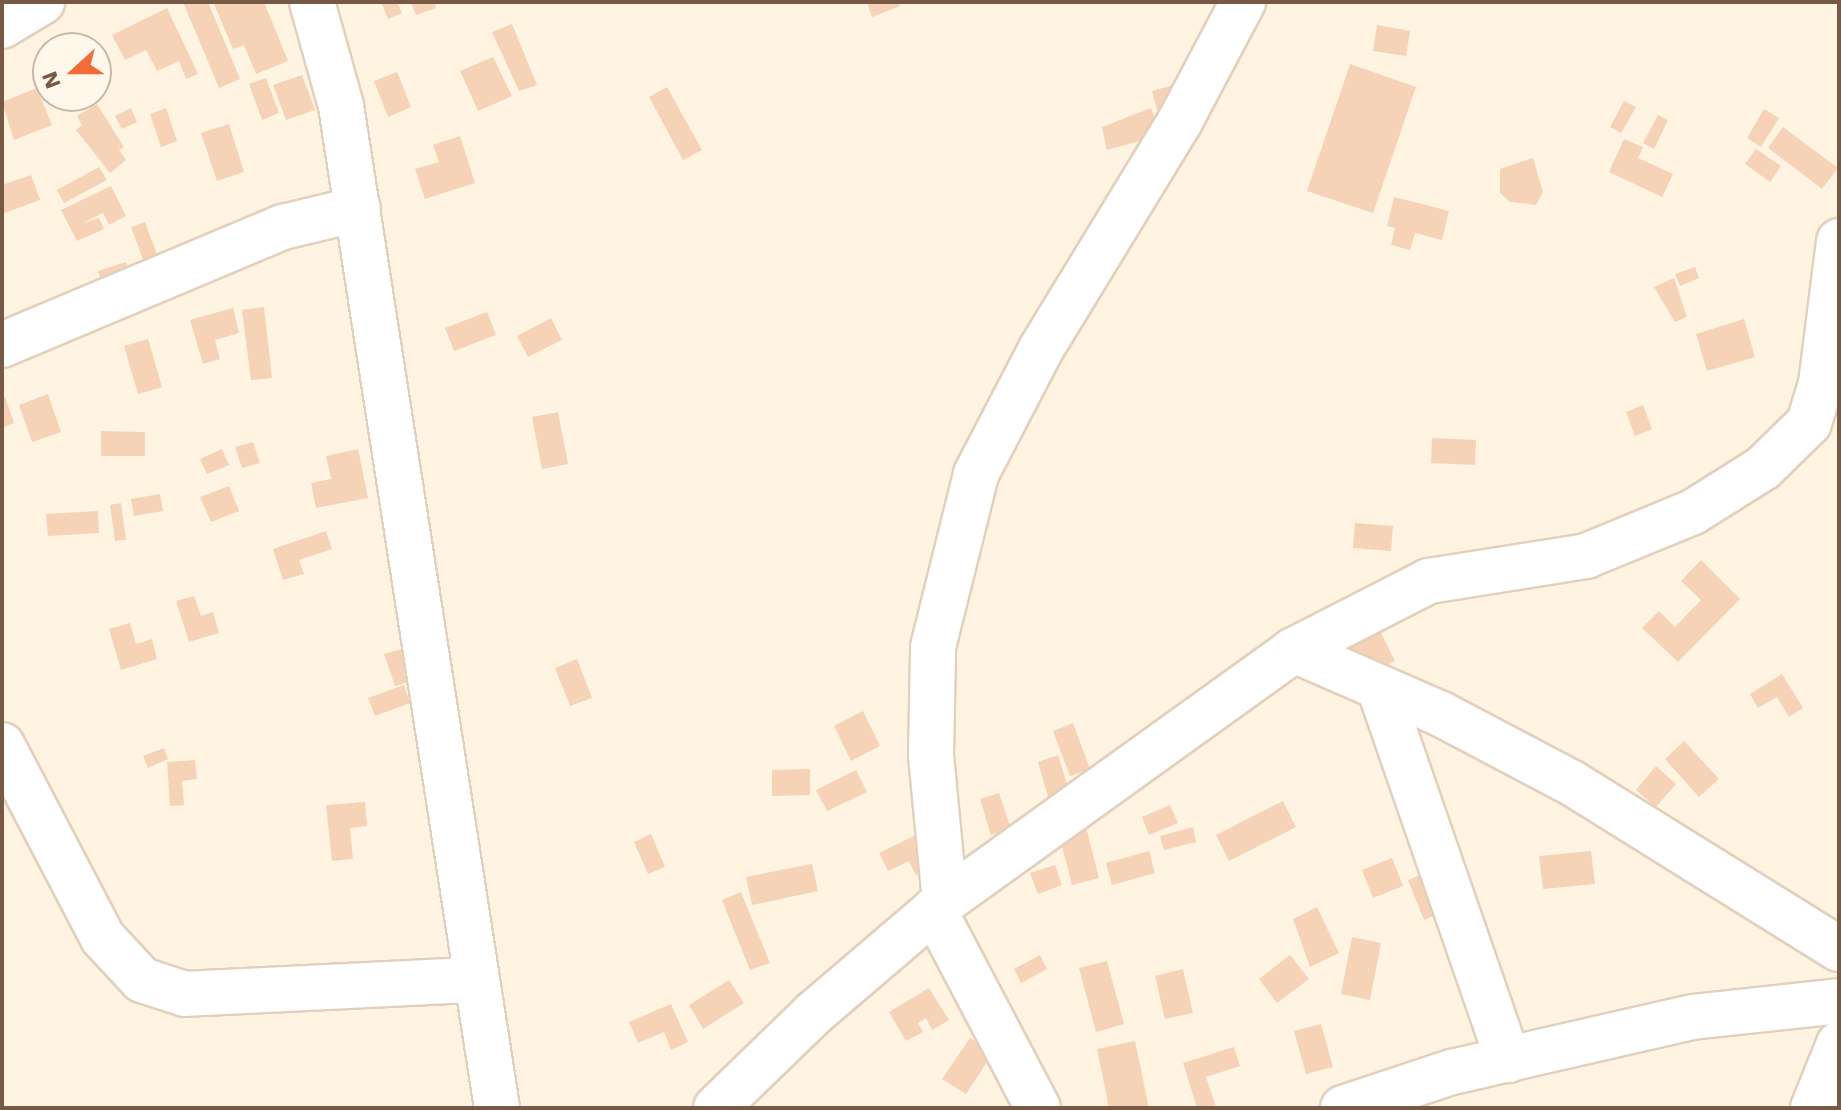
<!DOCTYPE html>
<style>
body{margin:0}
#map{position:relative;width:1841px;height:1110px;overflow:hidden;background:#fef4e1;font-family:"Work Sans",sans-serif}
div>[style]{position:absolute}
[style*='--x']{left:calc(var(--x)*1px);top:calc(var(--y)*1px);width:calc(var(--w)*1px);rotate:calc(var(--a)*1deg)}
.building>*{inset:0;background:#f6d2b6}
.roads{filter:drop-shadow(2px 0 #e3d0bc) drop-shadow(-2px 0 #e3d0bc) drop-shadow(0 2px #e3d0bc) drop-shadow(0 -2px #e3d0bc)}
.minor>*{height:44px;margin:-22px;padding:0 22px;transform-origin:22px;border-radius:22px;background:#fff}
span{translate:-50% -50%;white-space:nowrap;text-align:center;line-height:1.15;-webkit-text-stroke:7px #fff7e9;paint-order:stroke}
.frame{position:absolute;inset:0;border:4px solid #775946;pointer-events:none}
.north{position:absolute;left:32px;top:32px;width:80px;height:80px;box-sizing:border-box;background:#fff7e9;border:2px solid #c9b8a8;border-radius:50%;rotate:249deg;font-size:22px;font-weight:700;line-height:32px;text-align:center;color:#775946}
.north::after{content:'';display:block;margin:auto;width:28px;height:36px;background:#f26b3b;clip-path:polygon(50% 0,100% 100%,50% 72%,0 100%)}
</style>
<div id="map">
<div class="building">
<i style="clip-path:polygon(183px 2px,208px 2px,240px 79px,219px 88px)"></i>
<i style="clip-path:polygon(213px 2px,264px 2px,288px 61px,256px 74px,244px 45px,233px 49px)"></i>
<i style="clip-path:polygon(381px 2px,397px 2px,402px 13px,388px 19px)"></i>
<i style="clip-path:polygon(411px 2px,434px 2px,436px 8px,416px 15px)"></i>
<i style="clip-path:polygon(867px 2px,899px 2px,900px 6px,872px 17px)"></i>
<i style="clip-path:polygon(167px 8px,198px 74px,186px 79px,179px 61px,157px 71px,146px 50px,125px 60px,112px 35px)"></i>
<i style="clip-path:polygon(512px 24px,537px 85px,519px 91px,492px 32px)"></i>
<i style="clip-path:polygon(1377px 25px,1410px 31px,1406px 56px,1373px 51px)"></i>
<i style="clip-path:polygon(493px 57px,512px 96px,478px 111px,460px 71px)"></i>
<i style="clip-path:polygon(1350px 64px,1416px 87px,1373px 213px,1307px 191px)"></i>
<i style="clip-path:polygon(397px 72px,411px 107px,388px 117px,374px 81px)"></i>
<i style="clip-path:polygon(302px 75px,315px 110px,286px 120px,273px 85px)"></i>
<i style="clip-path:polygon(266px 78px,279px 113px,262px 120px,249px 84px)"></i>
<i style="clip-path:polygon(1192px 80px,1197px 100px,1157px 110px,1152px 91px)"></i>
<i style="clip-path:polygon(667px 87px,702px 150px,683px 160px,649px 97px)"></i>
<i style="clip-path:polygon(37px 88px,52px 125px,14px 140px,2px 102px)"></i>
<i style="clip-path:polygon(1624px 101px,1636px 107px,1621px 133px,1610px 127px)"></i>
<i style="clip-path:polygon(97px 104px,124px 147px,119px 150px,126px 160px,110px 173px,76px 130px,82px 125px,77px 116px)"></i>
<i style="clip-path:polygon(131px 108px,137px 122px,122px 129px,115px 116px)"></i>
<i style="clip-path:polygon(166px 108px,177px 141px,161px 147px,150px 114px)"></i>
<i style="clip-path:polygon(1151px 108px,1161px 135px,1107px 150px,1102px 127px)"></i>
<i style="clip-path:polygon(1764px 109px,1779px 118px,1761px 147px,1747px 138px)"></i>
<i style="clip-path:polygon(1658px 115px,1668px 120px,1654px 149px,1643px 143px)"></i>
<i style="clip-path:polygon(229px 124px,244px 172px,217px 181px,201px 133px)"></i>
<i style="clip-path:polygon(1783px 127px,1838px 168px,1822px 189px,1768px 148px)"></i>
<i style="clip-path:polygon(460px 136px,475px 183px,425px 199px,415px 169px,439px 162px,433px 145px)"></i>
<i style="clip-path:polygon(1624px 139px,1643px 147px,1638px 158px,1673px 174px,1662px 197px,1609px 172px)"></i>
<i style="clip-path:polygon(1756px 149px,1781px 166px,1770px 182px,1745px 164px)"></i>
<i style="clip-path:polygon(1533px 158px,1543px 192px,1536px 205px,1510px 202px,1500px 193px,1500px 169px)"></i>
<i style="clip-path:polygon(99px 167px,107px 180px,64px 203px,57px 190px)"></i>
<i style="clip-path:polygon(31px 175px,40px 200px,2px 214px,2px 185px)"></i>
<i style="clip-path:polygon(111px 186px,126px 216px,109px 225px,103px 213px,83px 223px,99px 218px,104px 229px,77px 241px,61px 210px)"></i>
<i style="clip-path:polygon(1394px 197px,1449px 211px,1442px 240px,1415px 233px,1410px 250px,1391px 245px,1395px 228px,1387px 226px)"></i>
<i style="clip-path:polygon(145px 222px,158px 257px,144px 262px,131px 227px)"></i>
<i style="clip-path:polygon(126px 262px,130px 275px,102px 284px,98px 271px)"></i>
<i style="clip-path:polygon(1695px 267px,1699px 278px,1680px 286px,1675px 274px)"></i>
<i style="clip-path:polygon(1674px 278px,1687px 317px,1675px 322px,1654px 287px)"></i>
<i style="clip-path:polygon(264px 307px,272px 378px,251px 380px,242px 310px)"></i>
<i style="clip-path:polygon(233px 308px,239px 333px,215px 340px,220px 359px,203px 364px,190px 320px)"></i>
<i style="clip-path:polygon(487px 312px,496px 335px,454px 351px,445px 328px)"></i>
<i style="clip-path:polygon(551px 318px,562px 340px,528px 357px,517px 336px)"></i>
<i style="clip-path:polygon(1744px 319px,1755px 357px,1707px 371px,1696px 334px)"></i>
<i style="clip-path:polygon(148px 339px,162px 387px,138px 394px,124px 346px)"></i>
<i style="clip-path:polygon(48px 394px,61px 432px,32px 442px,19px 405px)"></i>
<i style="clip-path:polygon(5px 397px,14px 423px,2px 428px,2px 398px)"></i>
<i style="clip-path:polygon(1643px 405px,1652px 429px,1635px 436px,1626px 412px)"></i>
<i style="clip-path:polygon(558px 412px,568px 464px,542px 469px,532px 417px)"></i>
<i style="clip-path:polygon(101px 431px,145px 432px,145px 456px,101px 456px)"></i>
<i style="clip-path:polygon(1432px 438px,1476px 440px,1475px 465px,1431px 463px)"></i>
<i style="clip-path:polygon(253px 442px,260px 463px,242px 468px,235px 447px)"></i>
<i style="clip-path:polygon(222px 449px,229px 465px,207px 474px,200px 459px)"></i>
<i style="clip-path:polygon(358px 449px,368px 498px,316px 508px,311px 483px,331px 479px,326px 456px)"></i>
<i style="clip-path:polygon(229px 486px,239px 511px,211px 522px,200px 497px)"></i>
<i style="clip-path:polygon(160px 494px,163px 511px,134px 516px,131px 499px)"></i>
<i style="clip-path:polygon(121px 503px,126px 540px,115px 541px,110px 505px)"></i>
<i style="clip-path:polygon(98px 511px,99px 533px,48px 536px,46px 514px)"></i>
<i style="clip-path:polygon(1355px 523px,1393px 526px,1391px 551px,1353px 548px)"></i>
<i style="clip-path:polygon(326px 531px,332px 549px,299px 560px,304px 574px,283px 580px,273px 549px)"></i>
<i style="clip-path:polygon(1701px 560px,1740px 599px,1678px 662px,1642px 628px,1659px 611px,1675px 627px,1701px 600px,1681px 581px)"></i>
<i style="clip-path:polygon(194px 596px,201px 616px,213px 612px,219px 633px,189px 642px,176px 601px)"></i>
<i style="clip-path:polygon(130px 623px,136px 644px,152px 639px,157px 659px,121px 670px,109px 629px)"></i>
<i style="clip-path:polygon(1380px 631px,1395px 661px,1361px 678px,1346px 648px)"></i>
<i style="clip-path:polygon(401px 649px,411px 681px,395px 686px,384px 654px)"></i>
<i style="clip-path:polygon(577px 659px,592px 698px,570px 706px,555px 668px)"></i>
<i style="clip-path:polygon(1782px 674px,1803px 708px,1789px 717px,1777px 697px,1758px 708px,1750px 694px)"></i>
<i style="clip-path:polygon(404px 685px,410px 703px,375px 716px,368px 698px)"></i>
<i style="clip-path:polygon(863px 711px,880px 746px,851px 761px,834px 726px)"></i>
<i style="clip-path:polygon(1073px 723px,1090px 769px,1070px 776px,1053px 731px)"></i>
<i style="clip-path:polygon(1684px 741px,1719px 779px,1699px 797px,1665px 759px)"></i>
<i style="clip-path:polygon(164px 748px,168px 759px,148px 768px,143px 756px)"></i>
<i style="clip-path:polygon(1058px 755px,1070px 794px,1049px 800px,1038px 762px)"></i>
<i style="clip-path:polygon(195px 760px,197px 779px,182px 781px,184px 805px,170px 806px,167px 762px)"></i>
<i style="clip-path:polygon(1656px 766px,1676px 784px,1656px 807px,1636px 790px)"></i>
<i style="clip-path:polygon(810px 769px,810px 795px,772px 796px,772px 770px)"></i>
<i style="clip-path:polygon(856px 770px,867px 792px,827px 811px,816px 790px)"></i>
<i style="clip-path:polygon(999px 793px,1011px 829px,991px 835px,980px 799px)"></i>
<i style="clip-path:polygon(1283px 801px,1296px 827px,1229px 861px,1216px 835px)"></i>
<i style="clip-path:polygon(365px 802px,367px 826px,350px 828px,353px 859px,332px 861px,326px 805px)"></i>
<i style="clip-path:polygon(1170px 805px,1178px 823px,1149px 835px,1142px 817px)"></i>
<i style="clip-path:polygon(1086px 827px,1099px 878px,1072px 885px,1059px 834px)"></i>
<i style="clip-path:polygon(1193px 827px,1196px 842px,1164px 850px,1160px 836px)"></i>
<i style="clip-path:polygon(651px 834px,665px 867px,648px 874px,634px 842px)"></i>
<i style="clip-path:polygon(916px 835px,932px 868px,916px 875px,909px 861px,888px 871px,879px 853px)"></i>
<i style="clip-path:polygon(1149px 851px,1155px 873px,1112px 885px,1106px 863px)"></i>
<i style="clip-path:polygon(1591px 851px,1595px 884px,1543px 889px,1539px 856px)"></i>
<i style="clip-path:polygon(1392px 858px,1403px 886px,1373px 898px,1362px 870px)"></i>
<i style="clip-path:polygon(812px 864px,818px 891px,752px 905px,746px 877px)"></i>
<i style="clip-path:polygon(1055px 865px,1062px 885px,1038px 894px,1030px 873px)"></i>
<i style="clip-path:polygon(1430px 871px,1446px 911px,1424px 920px,1408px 880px)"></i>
<i style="clip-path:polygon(741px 892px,770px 963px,750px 970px,722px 900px)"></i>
<i style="clip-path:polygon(1317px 907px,1339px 953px,1310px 967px,1293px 919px)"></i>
<i style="clip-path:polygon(1352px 937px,1381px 943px,1370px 1000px,1341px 994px)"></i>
<i style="clip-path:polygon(1040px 955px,1047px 969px,1021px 983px,1014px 969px)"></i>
<i style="clip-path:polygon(1290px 955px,1309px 979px,1277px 1003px,1259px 979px)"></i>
<i style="clip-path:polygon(1107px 961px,1124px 1024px,1096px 1032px,1079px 968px)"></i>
<i style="clip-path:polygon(1183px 969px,1193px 1013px,1165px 1019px,1155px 976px)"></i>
<i style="clip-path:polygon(729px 980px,744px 1003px,703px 1029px,689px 1005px)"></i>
<i style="clip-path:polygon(929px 988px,949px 1020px,932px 1030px,926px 1018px,918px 1023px,923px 1032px,906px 1041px,889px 1012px)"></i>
<i style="clip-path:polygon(671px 1004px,688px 1042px,671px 1050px,664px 1032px,638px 1043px,629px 1022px)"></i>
<i style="clip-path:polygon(1321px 1024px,1333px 1067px,1306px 1074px,1294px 1031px)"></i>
<i style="clip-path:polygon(970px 1038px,993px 1053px,966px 1094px,942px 1079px)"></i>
<i style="clip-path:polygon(1135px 1041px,1149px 1108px,1109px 1108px,1097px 1049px)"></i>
<i style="clip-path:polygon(1234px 1047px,1240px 1066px,1206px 1077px,1216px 1107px,1197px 1108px,1183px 1063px)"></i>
</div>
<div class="roads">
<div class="minor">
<i style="--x:312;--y:2;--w:108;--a:74.4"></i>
<i style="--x:341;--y:106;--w:1014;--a:81.15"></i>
<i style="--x:2;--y:26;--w:47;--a:-31"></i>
<i style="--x:2;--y:345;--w:305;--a:-22.8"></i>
<i style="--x:283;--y:227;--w:77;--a:-13.5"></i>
<i style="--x:1294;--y:650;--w:160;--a:23.5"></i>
<i style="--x:1441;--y:714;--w:148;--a:27.8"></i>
<i style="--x:1572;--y:783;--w:314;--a:31.9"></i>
<i style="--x:1379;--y:687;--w:395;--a:70.9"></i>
<i style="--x:2;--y:745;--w:218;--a:62.4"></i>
<i style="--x:103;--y:938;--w:57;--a:47.1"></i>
<i style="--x:142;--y:980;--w:45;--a:18"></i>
<i style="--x:185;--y:994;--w:289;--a:-2.8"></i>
<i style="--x:945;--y:901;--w:146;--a:-95.5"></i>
<i style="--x:931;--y:756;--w:109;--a:-88.9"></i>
<i style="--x:933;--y:647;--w:178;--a:-76"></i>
<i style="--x:976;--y:474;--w:141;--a:-62.5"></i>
<i style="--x:1041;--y:349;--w:267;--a:-58.6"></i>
<i style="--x:1180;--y:121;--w:135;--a:-62.1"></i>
<i style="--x:934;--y:910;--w:224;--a:62.3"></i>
<i style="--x:716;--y:1108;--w:136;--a:-44.1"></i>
<i style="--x:814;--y:1013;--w:172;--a:-40.5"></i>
<i style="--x:945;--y:901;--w:430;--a:-35.7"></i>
<i style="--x:1294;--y:650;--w:152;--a:-27.1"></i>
<i style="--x:1429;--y:581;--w:159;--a:-9"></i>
<i style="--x:1586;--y:556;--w:116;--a:-22.4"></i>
<i style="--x:1693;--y:512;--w:83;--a:-32.2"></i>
<i style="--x:1763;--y:468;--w:64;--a:-44.4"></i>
<i style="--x:1809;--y:423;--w:41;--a:-72.9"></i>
<i style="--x:1821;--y:384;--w:144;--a:-82.8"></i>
<i style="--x:1343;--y:1108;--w:115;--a:-18.3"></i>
<i style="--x:1452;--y:1072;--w:246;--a:-12.9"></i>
<i style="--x:1692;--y:1017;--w:148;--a:-6.2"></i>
<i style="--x:1813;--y:1108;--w:69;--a:-67.9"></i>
</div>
</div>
<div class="frame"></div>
<div class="north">N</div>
</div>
